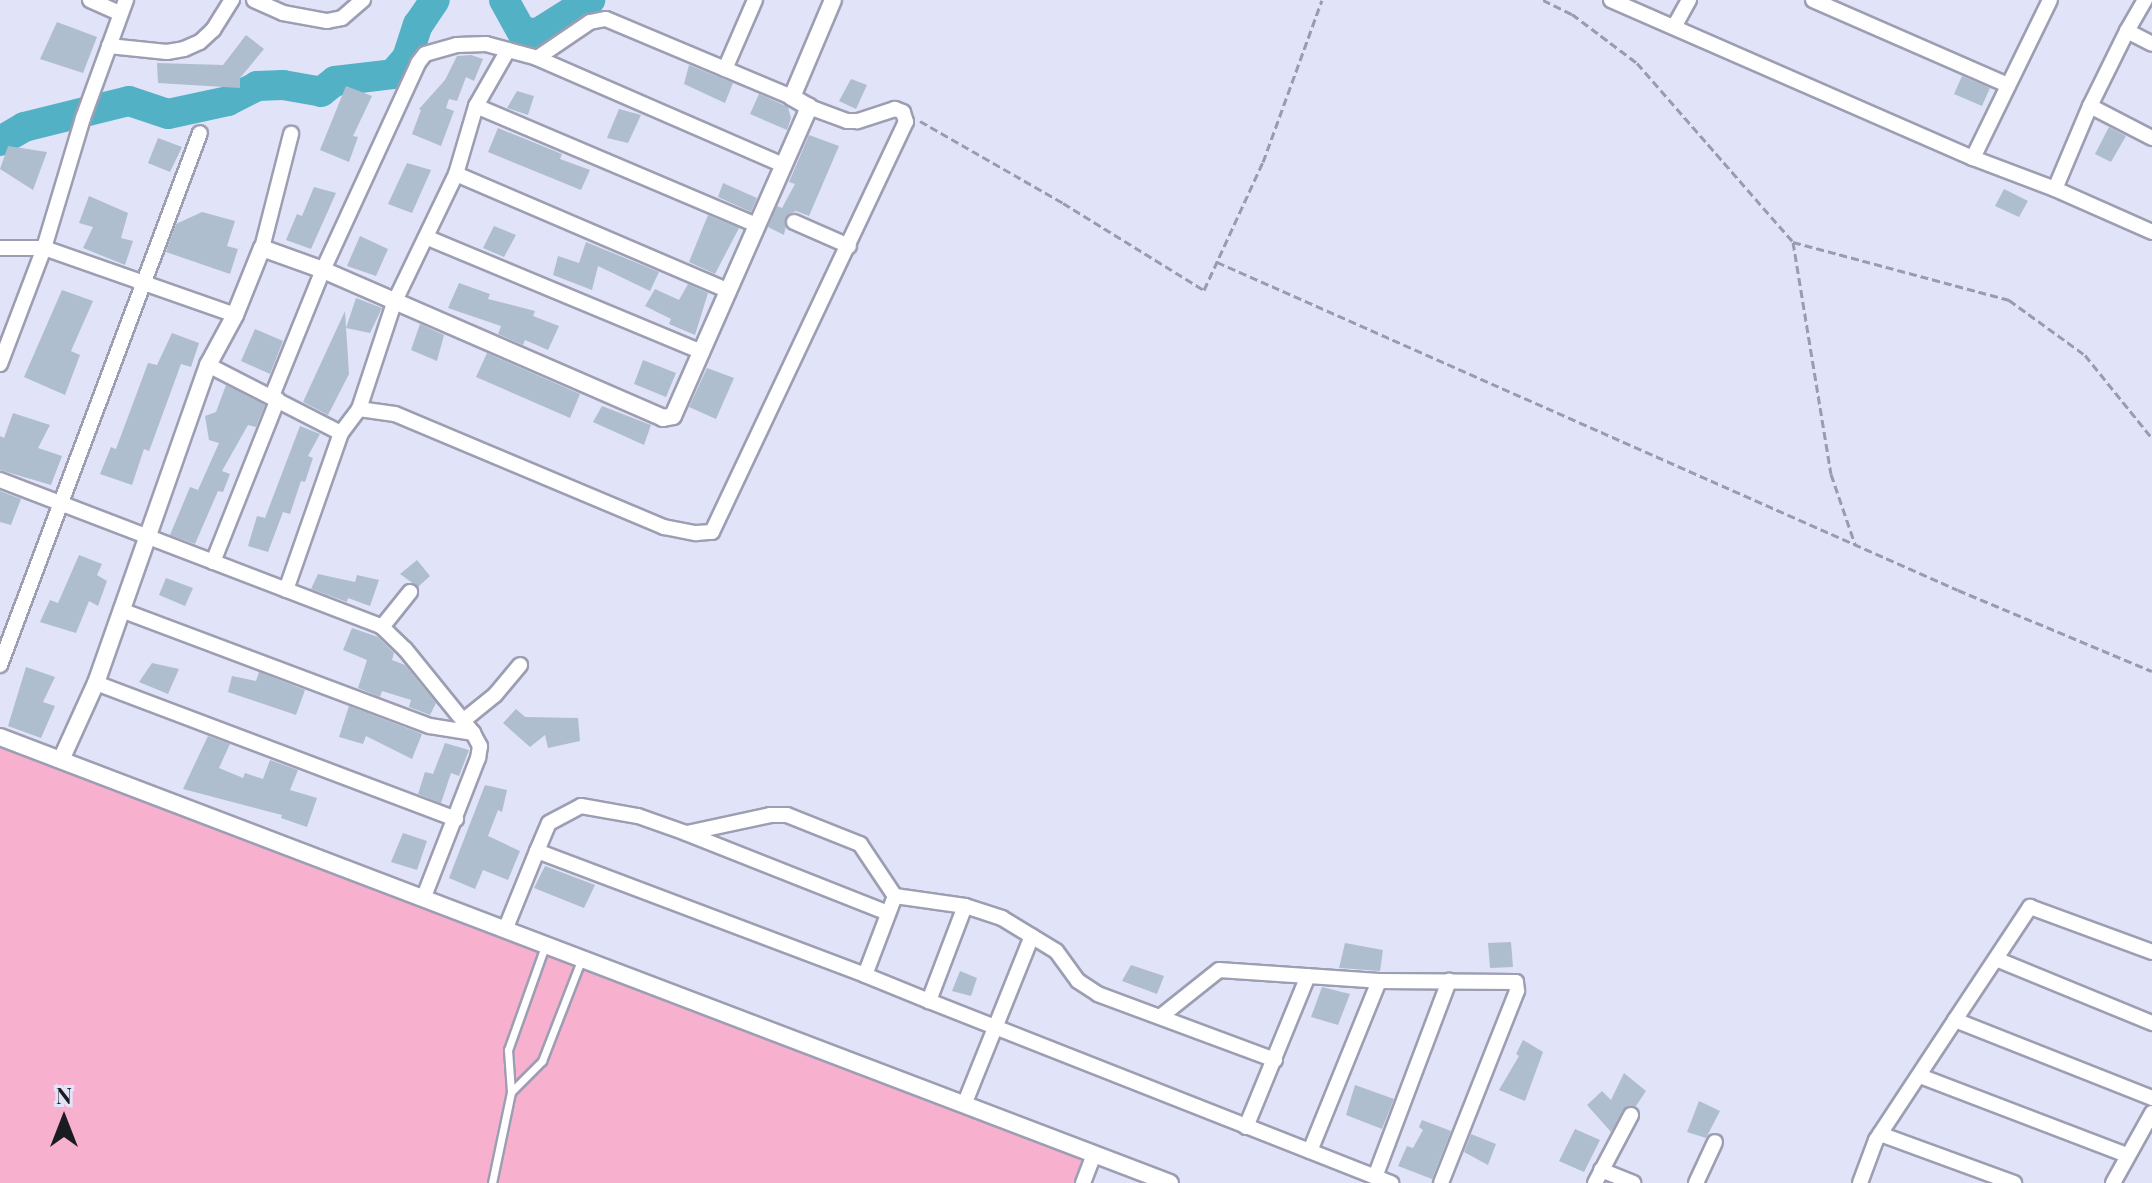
<!DOCTYPE html>
<style>
body{margin:0}
#map{position:relative;width:2152px;height:1183px;overflow:hidden;background:#e1e3f9;font-family:"Playfair Display",serif}
div>[style]{position:absolute}
[style*='--x']{left:calc(var(--x)*1px);top:calc(var(--y)*1px);width:calc(var(--w)*1px);rotate:calc(var(--a)*1deg)}
.green>*{inset:0;background:#f8b0cf}
.river>*{height:30px;margin:-15px;padding:0 15px;transform-origin:15px;border-radius:15px;background:#53b1c5}
.building>*{inset:0;background:#aebecf}
.path>*{height:3px;margin-top:-1.5px;transform-origin:0;background:repeating-linear-gradient(90deg,#9a9bac 0 8px,transparent 0 12px)}
.roads{filter:drop-shadow(2px 0 #9c9eb2) drop-shadow(-2px 0 #9c9eb2) drop-shadow(0 2px #9c9eb2) drop-shadow(0 -2px #9c9eb2)}
.service>*{height:7px;margin:-3.5px;padding:0 3.5px;transform-origin:3.5px;border-radius:3.5px;background:#fff}
.minor>*{height:14px;margin:-7px;padding:0 7px;transform-origin:7px;border-radius:7px;background:#fff}
.tertiary>*{height:16px;margin:-8px;padding:0 8px;transform-origin:8px;border-radius:8px;background:#fff}
span{translate:-50% -50%;white-space:nowrap;text-align:center;line-height:1.15;-webkit-text-stroke:8px #e1e3f9;paint-order:stroke}
.north{position:absolute;left:24px;top:1079px;width:80px;height:80px;-webkit-text-stroke:6px #e1e3f9;paint-order:stroke;rotate:0deg;font-size:22px;font-weight:700;line-height:32px;text-align:center;color:#1b1b23}
.north::after{content:'';display:block;margin:auto;width:28px;height:36px;background:#1b1b23;clip-path:polygon(50% 0,100% 100%,50% 72%,0 100%)}
</style>
<div id="map">
<div class="green">
<i style="clip-path:polygon(0 743px,1085px 1156px,1074px 1183px,0 1183px)"></i>
</div>
<div class="river">
<i style="--x:504;--y:0;--w:37;--a:61"></i>
<i style="--x:522;--y:32;--w:16;--a:4"></i>
<i style="--x:538;--y:33;--w:62;--a:-32.4"></i>
<i style="--x:0;--y:141;--w:28;--a:-30"></i>
<i style="--x:24;--y:127;--w:108;--a:-13.9"></i>
<i style="--x:129;--y:101;--w:41;--a:18.4"></i>
<i style="--x:168;--y:114;--w:61;--a:-12.2"></i>
<i style="--x:228;--y:101;--w:33;--a:-27"></i>
<i style="--x:257;--y:86;--w:26;--a:-2"></i>
<i style="--x:283;--y:85;--w:39;--a:10"></i>
<i style="--x:321;--y:92;--w:18;--a:-38"></i>
<i style="--x:335;--y:81;--w:58;--a:-6.9"></i>
<i style="--x:393;--y:74;--w:21;--a:-49"></i>
<i style="--x:407;--y:58;--w:35;--a:-72"></i>
<i style="--x:418;--y:25;--w:30;--a:-56"></i>
</div>
<div class="building">
<i style="clip-path:polygon(57px 22px,97px 37px,83px 73px,40px 59px)"></i>
<i style="clip-path:polygon(246px 35px,264px 49px,240px 78px,240px 88px,158px 83px,157px 63px,223px 65px)"></i>
<i style="clip-path:polygon(471px 55px,483px 59px,474px 81px,466px 77px,457px 101px,449px 99px,446px 108px,454px 111px,441px 146px,412px 134px,421px 110px,419px 109px,445px 80px,457px 56px)"></i>
<i style="clip-path:polygon(689px 65px,733px 83px,725px 103px,684px 84px)"></i>
<i style="clip-path:polygon(1962px 76px,1990px 88px,1982px 106px,1954px 94px)"></i>
<i style="clip-path:polygon(851px 79px,867px 85px,856px 109px,839px 101px)"></i>
<i style="clip-path:polygon(346px 86px,372px 96px,353px 136px,358px 137px,349px 162px,320px 150px)"></i>
<i style="clip-path:polygon(517px 91px,534px 96px,528px 115px,507px 108px)"></i>
<i style="clip-path:polygon(759px 94px,788px 107px,791px 118px,787px 130px,750px 114px)"></i>
<i style="clip-path:polygon(619px 109px,641px 115px,628px 143px,607px 138px)"></i>
<i style="clip-path:polygon(2109px 127px,2126px 136px,2111px 162px,2095px 154px)"></i>
<i style="clip-path:polygon(498px 128px,562px 154px,560px 159px,590px 170px,581px 190px,488px 152px)"></i>
<i style="clip-path:polygon(809px 135px,839px 146px,809px 216px,796px 211px,788px 214px,784px 235px,768px 227px,777px 206px,782px 208px,795px 184px,789px 182px)"></i>
<i style="clip-path:polygon(158px 138px,182px 147px,170px 172px,148px 163px)"></i>
<i style="clip-path:polygon(8px 146px,47px 152px,33px 190px,0 169px)"></i>
<i style="clip-path:polygon(407px 163px,431px 170px,412px 213px,388px 204px)"></i>
<i style="clip-path:polygon(723px 183px,757px 198px,751px 212px,718px 197px)"></i>
<i style="clip-path:polygon(314px 187px,336px 193px,311px 249px,286px 240px,297px 214px,302px 216px)"></i>
<i style="clip-path:polygon(2004px 189px,2028px 201px,2019px 217px,1995px 206px)"></i>
<i style="clip-path:polygon(89px 196px,128px 213px,121px 238px,133px 241px,125px 265px,83px 248px,93px 227px,79px 223px)"></i>
<i style="clip-path:polygon(202px 212px,235px 221px,227px 246px,238px 249px,230px 274px,166px 252px,176px 224px)"></i>
<i style="clip-path:polygon(708px 215px,739px 228px,715px 274px,689px 262px)"></i>
<i style="clip-path:polygon(494px 226px,516px 235px,504px 257px,483px 248px)"></i>
<i style="clip-path:polygon(360px 236px,388px 249px,376px 276px,347px 266px)"></i>
<i style="clip-path:polygon(586px 242px,659px 272px,650px 291px,598px 266px,592px 290px,553px 275px,558px 256px,579px 263px)"></i>
<i style="clip-path:polygon(459px 283px,490px 294px,488px 299px,535px 311px,533px 316px,559px 326px,548px 350px,525px 340px,523px 345px,498px 334px,501px 326px,448px 308px)"></i>
<i style="clip-path:polygon(688px 284px,708px 293px,695px 335px,669px 324px,671px 319px,645px 306px,655px 289px,679px 300px)"></i>
<i style="clip-path:polygon(62px 290px,93px 301px,71px 351px,80px 355px,65px 395px,24px 377px)"></i>
<i style="clip-path:polygon(356px 298px,382px 308px,370px 333px,346px 328px)"></i>
<i style="clip-path:polygon(345px 311px,349px 374px,328px 415px,303px 402px)"></i>
<i style="clip-path:polygon(420px 324px,444px 335px,437px 361px,411px 350px)"></i>
<i style="clip-path:polygon(255px 329px,283px 341px,270px 374px,241px 361px)"></i>
<i style="clip-path:polygon(172px 333px,199px 343px,191px 367px,181px 364px,151px 446px,149px 451px,144px 449px,132px 485px,100px 474px,111px 447px,116px 449px,148px 363px,157px 365px)"></i>
<i style="clip-path:polygon(487px 353px,580px 394px,570px 418px,476px 377px)"></i>
<i style="clip-path:polygon(643px 360px,676px 373px,666px 397px,634px 384px)"></i>
<i style="clip-path:polygon(707px 368px,734px 378px,716px 419px,689px 407px)"></i>
<i style="clip-path:polygon(226px 385px,265px 405px,256px 427px,248px 425px,222px 471px,230px 474px,223px 492px,218px 491px,195px 544px,170px 535px,190px 487px,198px 490px,219px 443px,209px 440px,205px 416px,216px 412px)"></i>
<i style="clip-path:polygon(602px 406px,651px 425px,644px 445px,593px 422px)"></i>
<i style="clip-path:polygon(13px 413px,50px 425px,38px 448px,62px 456px,51px 485px,0 470px,0 436px,4px 438px)"></i>
<i style="clip-path:polygon(300px 426px,320px 434px,308px 456px,313px 458px,305px 482px,301px 481px,290px 514px,283px 512px,268px 552px,248px 546px,257px 516px,265px 518px)"></i>
<i style="clip-path:polygon(0 491px,21px 499px,11px 525px,0 522px)"></i>
<i style="clip-path:polygon(79px 555px,102px 564px,97px 575px,107px 581px,98px 606px,89px 601px,76px 633px,40px 622px,50px 600px,58px 603px)"></i>
<i style="clip-path:polygon(417px 560px,430px 576px,418px 587px,400px 574px)"></i>
<i style="clip-path:polygon(318px 574px,355px 582px,357px 575px,379px 580px,370px 606px,348px 598px,347px 602px,311px 589px)"></i>
<i style="clip-path:polygon(166px 578px,193px 588px,185px 606px,159px 595px)"></i>
<i style="clip-path:polygon(352px 628px,378px 637px,394px 653px,392px 660px,405px 665px,436px 703px,430px 715px,409px 707px,411px 700px,382px 691px,380px 697px,358px 688px,367px 660px,343px 650px)"></i>
<i style="clip-path:polygon(152px 663px,179px 669px,168px 694px,139px 682px)"></i>
<i style="clip-path:polygon(26px 667px,55px 677px,43px 702px,55px 706px,41px 738px,8px 726px)"></i>
<i style="clip-path:polygon(259px 672px,305px 690px,296px 715px,228px 692px,232px 676px,256px 681px)"></i>
<i style="clip-path:polygon(349px 706px,422px 734px,412px 759px,366px 736px,363px 744px,339px 737px)"></i>
<i style="clip-path:polygon(516px 709px,525px 717px,578px 718px,580px 741px,548px 748px,545px 735px,530px 747px,503px 723px)"></i>
<i style="clip-path:polygon(208px 736px,230px 744px,219px 768px,243px 778px,245px 773px,263px 779px,270px 760px,298px 770px,290px 790px,317px 798px,307px 827px,281px 818px,282px 815px,183px 789px)"></i>
<i style="clip-path:polygon(445px 743px,469px 750px,459px 776px,451px 773px,441px 803px,418px 794px,425px 772px,433px 774px)"></i>
<i style="clip-path:polygon(485px 785px,507px 790px,502px 812px,498px 810px,488px 836px,520px 851px,508px 880px,483px 870px,475px 889px,449px 878px)"></i>
<i style="clip-path:polygon(403px 833px,427px 841px,417px 870px,391px 862px)"></i>
<i style="clip-path:polygon(545px 866px,595px 885px,584px 908px,534px 888px)"></i>
<i style="clip-path:polygon(1511px 942px,1513px 967px,1490px 968px,1488px 943px)"></i>
<i style="clip-path:polygon(1345px 943px,1383px 950px,1380px 971px,1339px 968px)"></i>
<i style="clip-path:polygon(1131px 965px,1164px 976px,1157px 994px,1122px 981px)"></i>
<i style="clip-path:polygon(960px 971px,977px 978px,971px 996px,952px 991px)"></i>
<i style="clip-path:polygon(1322px 987px,1350px 994px,1338px 1025px,1311px 1017px)"></i>
<i style="clip-path:polygon(1523px 1040px,1543px 1052px,1525px 1101px,1499px 1090px,1519px 1056px,1516px 1054px)"></i>
<i style="clip-path:polygon(1624px 1073px,1646px 1091px,1636px 1106px,1623px 1110px,1611px 1132px,1587px 1105px,1602px 1091px,1611px 1100px)"></i>
<i style="clip-path:polygon(1355px 1085px,1394px 1099px,1382px 1129px,1346px 1115px)"></i>
<i style="clip-path:polygon(1699px 1101px,1720px 1111px,1706px 1138px,1687px 1132px)"></i>
<i style="clip-path:polygon(1422px 1120px,1451px 1131px,1432px 1179px,1398px 1166px,1407px 1146px,1413px 1148px,1423px 1130px,1419px 1127px)"></i>
<i style="clip-path:polygon(1575px 1129px,1600px 1140px,1584px 1172px,1559px 1161px)"></i>
<i style="clip-path:polygon(1471px 1134px,1496px 1144px,1488px 1165px,1464px 1152px)"></i>
</div>
<div class="path">
<i style="--x:1543;--y:0;--w:32;--a:26"></i>
<i style="--x:1572;--y:14;--w:81;--a:37"></i>
<i style="--x:1637;--y:63;--w:237;--a:48.9"></i>
<i style="--x:1793;--y:242;--w:235;--a:80.7"></i>
<i style="--x:1831;--y:474;--w:74;--a:71.1"></i>
<i style="--x:920;--y:121;--w:165;--a:29.8"></i>
<i style="--x:1063;--y:203;--w:166;--a:31.7"></i>
<i style="--x:1204;--y:290;--w:141;--a:-65.3"></i>
<i style="--x:1263;--y:162;--w:172;--a:-70"></i>
<i style="--x:1793;--y:242;--w:224;--a:15"></i>
<i style="--x:2009;--y:300;--w:94;--a:35.9"></i>
<i style="--x:2085;--y:355;--w:107;--a:51.1"></i>
<i style="--x:1217;--y:262;--w:810;--a:23.88"></i>
<i style="--x:1958;--y:590;--w:210;--a:22.7"></i>
</div>
<div class="roads">
<div class="service">
<i style="--x:511;--y:1092;--w:44;--a:-45"></i>
<i style="--x:542;--y:1061;--w:110;--a:-68.8"></i>
<i style="--x:492;--y:1183;--w:93;--a:-78.2"></i>
<i style="--x:511;--y:1092;--w:42;--a:-94.1"></i>
<i style="--x:508;--y:1050;--w:110;--a:-70.4"></i>
</div>
<div class="minor">
<i style="--x:90;--y:0;--w:32;--a:24"></i>
<i style="--x:254;--y:0;--w:32;--a:24"></i>
<i style="--x:283;--y:13;--w:45;--a:10.3"></i>
<i style="--x:327;--y:21;--w:15;--a:-11"></i>
<i style="--x:342;--y:18;--w:28;--a:-41"></i>
<i style="--x:1611;--y:0;--w:395;--a:23.6"></i>
<i style="--x:1813;--y:0;--w:213;--a:23.6"></i>
<i style="--x:2050;--y:0;--w:176;--a:116"></i>
<i style="--x:1973;--y:158;--w:88;--a:20.7"></i>
<i style="--x:2055;--y:189;--w:106;--a:23.9"></i>
<i style="--x:1674;--y:27;--w:31;--a:-61"></i>
<i style="--x:2127;--y:31;--w:36;--a:-60"></i>
<i style="--x:109;--y:46;--w:58;--a:5.9"></i>
<i style="--x:167;--y:52;--w:17;--a:-10"></i>
<i style="--x:184;--y:49;--w:17;--a:-24"></i>
<i style="--x:200;--y:42;--w:18;--a:-43"></i>
<i style="--x:213;--y:30;--w:36;--a:-58"></i>
<i style="--x:537;--y:58;--w:268;--a:23.5"></i>
<i style="--x:725;--y:69;--w:75;--a:-66.5"></i>
<i style="--x:476;--y:106;--w:305;--a:23"></i>
<i style="--x:2090;--y:106;--w:70;--a:27.3"></i>
<i style="--x:456;--y:174;--w:297;--a:23.2"></i>
<i style="--x:2055;--y:189;--w:90;--a:-67.1"></i>
<i style="--x:2090;--y:106;--w:84;--a:-63.7"></i>
<i style="--x:2127;--y:31;--w:28;--a:27"></i>
<i style="--x:794;--y:222;--w:60;--a:23.6"></i>
<i style="--x:428;--y:238;--w:297;--a:22.6"></i>
<i style="--x:0;--y:248;--w:44;--a:0"></i>
<i style="--x:44;--y:248;--w:136;--a:-73.3"></i>
<i style="--x:83;--y:118;--w:126;--a:-70"></i>
<i style="--x:262;--y:248;--w:118;--a:-75.7"></i>
<i style="--x:0;--y:364;--w:124;--a:-69.2"></i>
<i style="--x:44;--y:248;--w:202;--a:19.3"></i>
<i style="--x:208;--y:365;--w:149;--a:27.1"></i>
<i style="--x:272;--y:396;--w:136;--a:-68"></i>
<i style="--x:323;--y:270;--w:228;--a:-65.3"></i>
<i style="--x:418;--y:63;--w:11;--a:-52"></i>
<i style="--x:425;--y:54;--w:33;--a:-16"></i>
<i style="--x:457;--y:45;--w:29;--a:-2"></i>
<i style="--x:486;--y:44;--w:23;--a:15"></i>
<i style="--x:359;--y:409;--w:36;--a:8"></i>
<i style="--x:395;--y:414;--w:292;--a:22.8"></i>
<i style="--x:664;--y:527;--w:33;--a:11"></i>
<i style="--x:696;--y:533;--w:16;--a:-4"></i>
<i style="--x:712;--y:532;--w:454;--a:-64.7"></i>
<i style="--x:906;--y:122;--w:10;--a:-107"></i>
<i style="--x:903;--y:112;--w:9;--a:-159"></i>
<i style="--x:895;--y:109;--w:40;--a:162"></i>
<i style="--x:857;--y:121;--w:10;--a:180"></i>
<i style="--x:847;--y:121;--w:40;--a:-159.8"></i>
<i style="--x:0;--y:480;--w:409;--a:21"></i>
<i style="--x:382;--y:627;--w:32;--a:44"></i>
<i style="--x:405;--y:649;--w:108;--a:51"></i>
<i style="--x:213;--y:562;--w:175;--a:-68.3"></i>
<i style="--x:286;--y:590;--w:166;--a:-70.7"></i>
<i style="--x:341;--y:433;--w:30;--a:-53"></i>
<i style="--x:359;--y:409;--w:112;--a:-71.7"></i>
<i style="--x:394;--y:303;--w:143;--a:-64.3"></i>
<i style="--x:456;--y:174;--w:71;--a:-73.6"></i>
<i style="--x:476;--y:106;--w:64;--a:-60.3"></i>
<i style="--x:508;--y:50;--w:30;--a:15"></i>
<i style="--x:537;--y:58;--w:64;--a:-34.2"></i>
<i style="--x:590;--y:22;--w:16;--a:-11"></i>
<i style="--x:606;--y:19;--w:202;--a:22.8"></i>
<i style="--x:121;--y:610;--w:330;--a:20.6"></i>
<i style="--x:430;--y:726;--w:44;--a:9.2"></i>
<i style="--x:473;--y:733;--w:15;--a:62"></i>
<i style="--x:480;--y:746;--w:12;--a:99"></i>
<i style="--x:478;--y:758;--w:151;--a:111.3"></i>
<i style="--x:382;--y:627;--w:45;--a:-51.3"></i>
<i style="--x:0;--y:665;--w:568;--a:-69.4"></i>
<i style="--x:96;--y:683;--w:385;--a:20.7"></i>
<i style="--x:464;--y:720;--w:40;--a:-39"></i>
<i style="--x:495;--y:695;--w:39;--a:-50"></i>
<i style="--x:687;--y:833;--w:85;--a:-12.2"></i>
<i style="--x:770;--y:815;--w:17;--a:0"></i>
<i style="--x:787;--y:815;--w:79;--a:21.7"></i>
<i style="--x:860;--y:844;--w:63;--a:56.1"></i>
<i style="--x:537;--y:851;--w:30;--a:-67"></i>
<i style="--x:549;--y:823;--w:36;--a:-28"></i>
<i style="--x:581;--y:806;--w:58;--a:10"></i>
<i style="--x:638;--y:816;--w:51;--a:19.5"></i>
<i style="--x:686;--y:833;--w:217;--a:21.6"></i>
<i style="--x:505;--y:930;--w:85;--a:-67.9"></i>
<i style="--x:537;--y:851;--w:351;--a:20.7"></i>
<i style="--x:1996;--y:959;--w:169;--a:22.3"></i>
<i style="--x:929;--y:1001;--w:69;--a:-157.9"></i>
<i style="--x:865;--y:975;--w:85;--a:-69.2"></i>
<i style="--x:895;--y:896;--w:71;--a:8.1"></i>
<i style="--x:1160;--y:1017;--w:75;--a:-38.5"></i>
<i style="--x:1219;--y:970;--w:160;--a:3.9"></i>
<i style="--x:1379;--y:981;--w:137;--a:0.4"></i>
<i style="--x:1516;--y:982;--w:9;--a:84"></i>
<i style="--x:1517;--y:991;--w:206;--a:111.6"></i>
<i style="--x:1955;--y:1020;--w:136;--a:-56.4"></i>
<i style="--x:2030;--y:907;--w:130;--a:20.2"></i>
<i style="--x:1275;--y:1060;--w:189;--a:-159.6"></i>
<i style="--x:1098;--y:994;--w:24;--a:-147"></i>
<i style="--x:1078;--y:981;--w:37;--a:-126"></i>
<i style="--x:1056;--y:951;--w:63;--a:-148.6"></i>
<i style="--x:1002;--y:918;--w:39;--a:-162"></i>
<i style="--x:965;--y:906;--w:102;--a:110.8"></i>
<i style="--x:929;--y:1001;--w:497;--a:21.5"></i>
<i style="--x:1920;--y:1076;--w:222;--a:20.9"></i>
<i style="--x:964;--y:1105;--w:182;--a:-68.1"></i>
<i style="--x:1246;--y:1127;--w:163;--a:-67.7"></i>
<i style="--x:1880;--y:1134;--w:143;--a:20.1"></i>
<i style="--x:1310;--y:1151;--w:183;--a:-67.9"></i>
<i style="--x:1601;--y:1170;--w:35;--a:22"></i>
<i style="--x:1375;--y:1177;--w:210;--a:-69.3"></i>
<i style="--x:1083;--y:1183;--w:30;--a:-69"></i>
<i style="--x:1595;--y:1183;--w:77;--a:-62.1"></i>
<i style="--x:1696;--y:1183;--w:45;--a:-65.1"></i>
<i style="--x:1860;--y:1183;--w:46;--a:-69.6"></i>
<i style="--x:1876;--y:1140;--w:144;--a:-56.6"></i>
<i style="--x:1955;--y:1020;--w:212;--a:21.6"></i>
<i style="--x:2113;--y:1183;--w:80;--a:-60.9"></i>
</div>
<div class="tertiary">
<i style="--x:0;--y:737;--w:1252;--a:20.87"></i>
<i style="--x:61;--y:760;--w:85;--a:-65.6"></i>
<i style="--x:96;--y:683;--w:337;--a:-70.6"></i>
<i style="--x:208;--y:365;--w:57;--a:-61.6"></i>
<i style="--x:235;--y:315;--w:72;--a:-68.1"></i>
<i style="--x:262;--y:248;--w:65;--a:19.8"></i>
<i style="--x:323;--y:270;--w:371;--a:23.5"></i>
<i style="--x:663;--y:418;--w:10;--a:-11"></i>
<i style="--x:673;--y:416;--w:330;--a:-66.2"></i>
<i style="--x:806;--y:114;--w:8;--a:-67"></i>
<i style="--x:809;--y:107;--w:20;--a:-150"></i>
<i style="--x:792;--y:97;--w:105;--a:-67.1"></i>
</div>
</div>
<div class="north">N</div>
</div>
